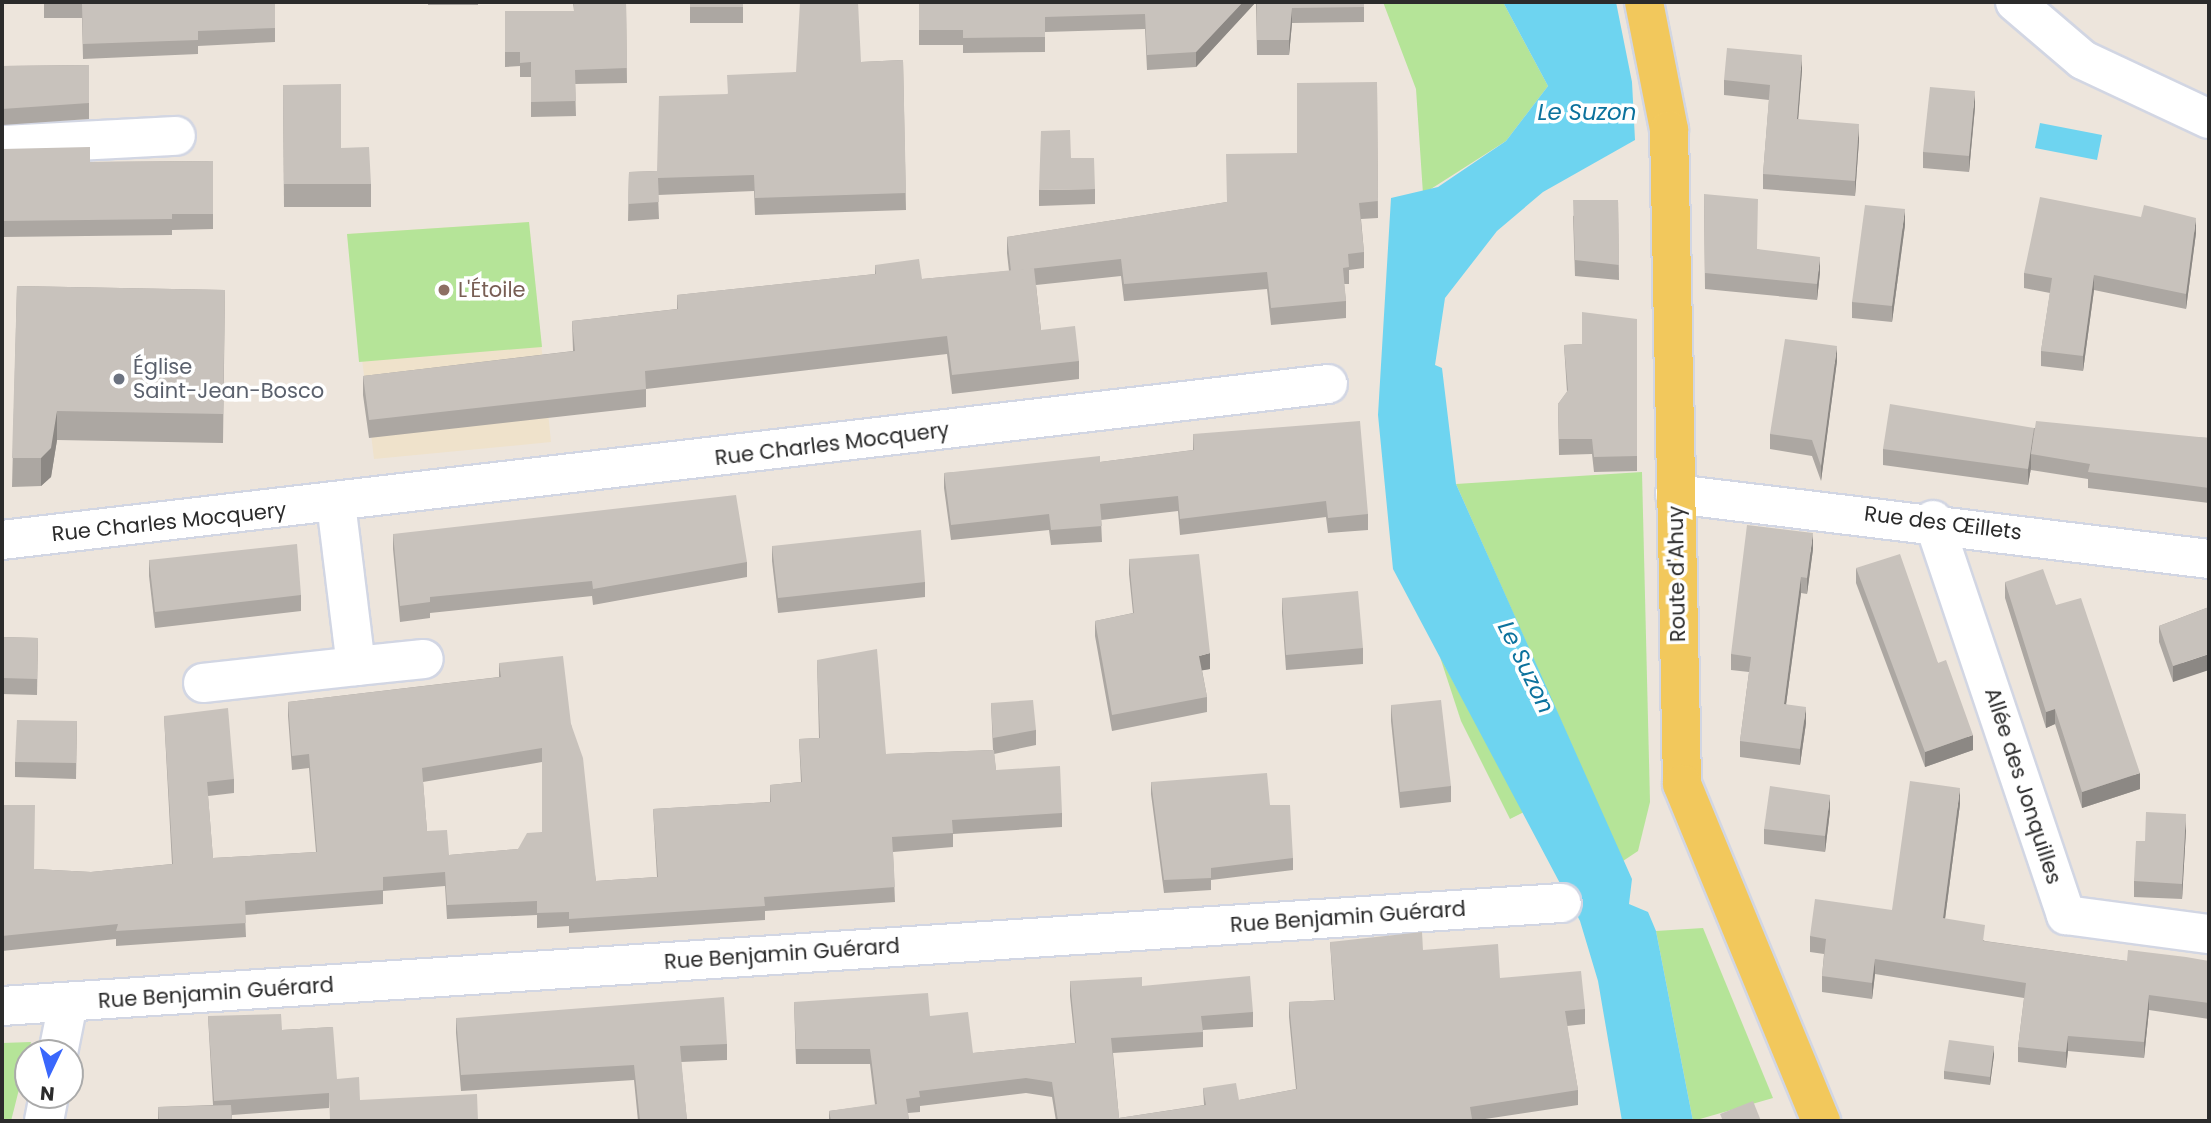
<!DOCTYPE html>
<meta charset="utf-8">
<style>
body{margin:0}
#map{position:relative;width:2211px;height:1123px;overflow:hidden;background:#ede5dc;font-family:Poppins,sans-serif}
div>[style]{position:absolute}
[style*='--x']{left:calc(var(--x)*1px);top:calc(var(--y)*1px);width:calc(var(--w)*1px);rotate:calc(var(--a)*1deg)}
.education>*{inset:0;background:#efe2cb}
.green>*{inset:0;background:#b5e498}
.water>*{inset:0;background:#6ed4f0}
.roads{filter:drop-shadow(2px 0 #d2d6e3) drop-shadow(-2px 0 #d2d6e3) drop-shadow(0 2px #d2d6e3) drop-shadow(0 -2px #d2d6e3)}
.minor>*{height:38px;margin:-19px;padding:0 19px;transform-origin:19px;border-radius:19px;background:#fff}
.major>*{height:38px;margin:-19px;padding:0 19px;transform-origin:19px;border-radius:19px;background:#f2c85c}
.wall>*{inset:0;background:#aca7a2}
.shaded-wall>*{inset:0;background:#8c8884}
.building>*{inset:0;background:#c8c2bc}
.dots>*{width:19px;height:19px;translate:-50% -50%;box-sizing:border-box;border:4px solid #fff;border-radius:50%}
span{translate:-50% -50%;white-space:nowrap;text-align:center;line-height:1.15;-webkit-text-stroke:7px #fff;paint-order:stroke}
.education-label{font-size:21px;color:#785e54}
.left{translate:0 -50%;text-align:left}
.worship-label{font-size:21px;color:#5b616d}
.street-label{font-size:21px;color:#2b2b2b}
.water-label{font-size:23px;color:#0c729d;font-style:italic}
.frame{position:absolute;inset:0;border:4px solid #2b2b2b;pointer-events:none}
.north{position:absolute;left:14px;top:1039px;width:70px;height:70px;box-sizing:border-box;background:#fff;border:2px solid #aaa;border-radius:50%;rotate:185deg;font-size:19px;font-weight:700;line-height:28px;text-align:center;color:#2b2b2b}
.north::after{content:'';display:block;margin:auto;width:24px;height:32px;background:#3a67fc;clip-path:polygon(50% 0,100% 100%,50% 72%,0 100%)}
</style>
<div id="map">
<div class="education">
<i style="clip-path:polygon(529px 222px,551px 442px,374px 459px,347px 234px)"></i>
</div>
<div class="green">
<i style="clip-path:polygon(1383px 2px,1503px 2px,1548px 86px,1506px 141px,1423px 194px,1416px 89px)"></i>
<i style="clip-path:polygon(529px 222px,542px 347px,359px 362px,347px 234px)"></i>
<i style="clip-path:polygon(1642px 472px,1650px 802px,1638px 851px,1623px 861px,1456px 484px)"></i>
<i style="clip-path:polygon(1440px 657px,1524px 812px,1510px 819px,1461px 721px)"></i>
<i style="clip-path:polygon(1703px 928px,1773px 1098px,1693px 1121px,1656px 931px)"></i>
<i style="clip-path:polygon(31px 1042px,11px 1121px,2px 1121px,2px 1043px)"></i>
</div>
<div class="water">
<i style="clip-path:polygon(1503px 2px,1616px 2px,1632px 82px,1635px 140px,1543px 192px,1497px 231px,1445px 298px,1435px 365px,1442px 368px,1456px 484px,1632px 879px,1629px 904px,1648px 912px,1656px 931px,1693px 1121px,1622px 1121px,1598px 981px,1580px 921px,1393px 569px,1378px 415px,1391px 198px,1438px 187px,1506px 141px,1548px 86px)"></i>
<i style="clip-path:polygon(2040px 123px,2102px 135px,2097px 160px,2035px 148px)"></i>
</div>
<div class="roads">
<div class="minor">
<i style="--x:2015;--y:2;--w:89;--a:40.5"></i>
<i style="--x:2083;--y:60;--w:139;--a:25.1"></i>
<i style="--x:2;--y:145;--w:174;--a:-3"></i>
<i style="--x:1675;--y:494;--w:538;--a:6.94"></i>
<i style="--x:1933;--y:520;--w:417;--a:71.4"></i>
<i style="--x:2066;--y:915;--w:144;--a:7.6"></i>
<i style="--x:2;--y:540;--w:1335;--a:-6.71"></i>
<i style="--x:356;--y:666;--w:68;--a:-5.9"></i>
<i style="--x:203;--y:683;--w:154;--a:-6.3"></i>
<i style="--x:356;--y:666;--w:164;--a:-97"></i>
<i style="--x:2;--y:1006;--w:1563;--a:-3.78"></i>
<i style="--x:58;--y:1053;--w:51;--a:-78.7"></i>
<i style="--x:44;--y:1121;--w:26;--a:-79"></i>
</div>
<div class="major">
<i style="--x:1644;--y:2;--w:130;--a:78.9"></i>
<i style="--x:1669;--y:130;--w:654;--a:88.86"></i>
<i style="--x:1682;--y:784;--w:365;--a:67.6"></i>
</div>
</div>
<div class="wall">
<i style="clip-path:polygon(44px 2px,275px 2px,275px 42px,198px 46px,198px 54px,83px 59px,82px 18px,44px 18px)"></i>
<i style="clip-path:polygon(428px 2px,478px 2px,478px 5px,428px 5px)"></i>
<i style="clip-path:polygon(573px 2px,626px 2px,627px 83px,575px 84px,576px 116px,531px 117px,531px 77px,520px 77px,520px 66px,505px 67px,505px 11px,574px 11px)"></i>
<i style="clip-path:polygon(690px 2px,743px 2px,743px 23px,690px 23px)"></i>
<i style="clip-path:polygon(919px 2px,1364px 2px,1364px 22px,1292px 23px,1289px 55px,1257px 55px,1256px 2px,1196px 67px,1147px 70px,1145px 29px,1045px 32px,1045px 52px,963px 53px,963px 45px,919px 45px)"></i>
<i style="clip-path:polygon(903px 60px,906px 210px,755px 215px,754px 191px,658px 195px,659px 219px,628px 221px,629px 172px,657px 171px,727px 94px,796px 72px,861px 62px)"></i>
<i style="clip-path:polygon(89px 65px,89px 119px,2px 125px,2px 66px)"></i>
<i style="clip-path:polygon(1802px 70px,1798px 119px,1859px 140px,1855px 196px,1763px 189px,1763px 174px,1769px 100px,1724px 95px,1724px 80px)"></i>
<i style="clip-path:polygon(1377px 82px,1378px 218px,1361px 219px,1364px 252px,1364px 268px,1349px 270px,1349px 284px,1344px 284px,1346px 301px,1346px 318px,1271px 325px,1267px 289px,1124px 301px,1121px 276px,1036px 285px,1041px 330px,1079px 361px,1079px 379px,952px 394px,947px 354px,646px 389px,646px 407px,369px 438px,363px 395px,363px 376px,573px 351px,572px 321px,677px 309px,677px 295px,875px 274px,875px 265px,922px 279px,1009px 271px,1007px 253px,1007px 237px,1227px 202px,1297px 153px)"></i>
<i style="clip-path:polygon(283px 85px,341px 148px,371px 184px,371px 207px,284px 207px)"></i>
<i style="clip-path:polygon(1975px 107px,1969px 172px,1923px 168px,1923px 152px)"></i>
<i style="clip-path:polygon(2px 149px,90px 162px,213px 161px,213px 229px,172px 230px,172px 235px,2px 237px)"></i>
<i style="clip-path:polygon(1095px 189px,1095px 204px,1039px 206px,1039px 190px)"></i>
<i style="clip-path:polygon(1704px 194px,1757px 249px,1820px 272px,1817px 300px,1705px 289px)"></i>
<i style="clip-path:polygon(1618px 200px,1619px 280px,1575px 276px,1573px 216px)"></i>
<i style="clip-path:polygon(1905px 225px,1892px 322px,1852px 318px,1852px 302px)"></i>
<i style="clip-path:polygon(2196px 233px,2186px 309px,2094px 290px,2083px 371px,2041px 366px,2041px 351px,2050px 293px,2024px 288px,2024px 273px)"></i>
<i style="clip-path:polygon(17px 286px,225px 290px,223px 443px,57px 440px,51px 477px,41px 486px,12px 487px)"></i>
<i style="clip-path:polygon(1637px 319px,1637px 471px,1594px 472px,1592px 454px,1559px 455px,1558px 404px,1567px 392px,1564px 345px,1582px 344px)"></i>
<i style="clip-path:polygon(1837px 361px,1821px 481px,1812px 456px,1770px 449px,1770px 434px)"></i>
<i style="clip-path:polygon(2034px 428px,2209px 438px,2209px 503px,2088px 488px,2088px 479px,2031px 470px,2031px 468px,2028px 485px,1883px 465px,1883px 449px)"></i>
<i style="clip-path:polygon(1193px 434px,1368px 514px,1368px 530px,1328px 533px,1326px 517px,1180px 535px,1178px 511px,1101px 520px,1102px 542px,1051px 545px,1049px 530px,951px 540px,944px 488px,944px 473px,1100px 462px,1193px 450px)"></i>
<i style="clip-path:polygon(393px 534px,747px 562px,747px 577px,593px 605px,592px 596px,430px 613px,430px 618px,400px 622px,393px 549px)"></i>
<i style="clip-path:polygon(772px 546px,925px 582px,925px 597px,778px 613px,772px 561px)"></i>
<i style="clip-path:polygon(1813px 549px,1807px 594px,1801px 593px,1786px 704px,1806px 723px,1800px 765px,1740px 757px,1740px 741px,1749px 672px,1731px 670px,1731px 654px)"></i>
<i style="clip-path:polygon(1129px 559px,1210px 669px,1202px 670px,1207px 697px,1207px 712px,1112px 731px,1095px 636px,1095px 621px,1133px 613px,1129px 574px)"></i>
<i style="clip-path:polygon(149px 560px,301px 595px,301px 611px,155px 628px,149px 576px)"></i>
<i style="clip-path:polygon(1856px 568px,1938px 663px,1973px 750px,1925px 767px,1856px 583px)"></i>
<i style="clip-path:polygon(2005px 582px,2056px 605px,2140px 789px,2082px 808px,2055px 724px,2046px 728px,2005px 598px)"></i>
<i style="clip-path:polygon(1282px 598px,1363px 648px,1363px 664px,1286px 670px,1282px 613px)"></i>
<i style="clip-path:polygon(2209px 607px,2173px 682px,2159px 642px,2159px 626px)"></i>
<i style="clip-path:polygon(2px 637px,38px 638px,37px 695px,2px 694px)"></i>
<i style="clip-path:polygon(evenodd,817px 660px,886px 754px,993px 750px,991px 703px,1036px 730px,1036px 745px,994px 754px,996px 770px,1062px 813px,1062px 827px,953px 834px,953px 847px,893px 852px,895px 902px,765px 911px,765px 920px,569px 933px,569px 926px,537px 928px,537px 915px,447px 919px,445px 886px,383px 891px,383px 904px,245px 915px,246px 937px,116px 946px,116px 939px,2px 951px,2px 805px,34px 869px,91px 872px,172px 864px,164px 716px,234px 779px,234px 793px,208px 796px,213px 858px,316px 852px,309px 768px,292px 770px,288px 716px,288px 702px,499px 677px,499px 663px,571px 724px,596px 881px,657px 877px,653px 809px,770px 802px,770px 785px,801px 782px,799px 739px,819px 738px,817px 660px,542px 762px,542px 832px,518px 849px,449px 855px,427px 831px,423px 782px,542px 762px)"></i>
<i style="clip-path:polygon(1391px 705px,1451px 786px,1451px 802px,1400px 808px,1391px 721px)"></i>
<i style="clip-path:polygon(77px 721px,76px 779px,15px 777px,15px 762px)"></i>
<i style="clip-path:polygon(1151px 782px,1270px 805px,1293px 858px,1293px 870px,1211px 880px,1211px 890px,1164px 893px,1151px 794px)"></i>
<i style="clip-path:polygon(1960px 804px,1945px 919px,1985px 941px,2127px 961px,2209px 961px,2209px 1019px,2149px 1010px,2144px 1058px,2068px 1051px,2066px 1068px,2018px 1062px,2018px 1047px,2024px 998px,1875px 974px,1872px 999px,1822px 992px,1822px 976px,1824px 954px,1810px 952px,1810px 936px,1892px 910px)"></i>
<i style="clip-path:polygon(1830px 811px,1825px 852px,1764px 844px,1764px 829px)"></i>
<i style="clip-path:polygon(2186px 830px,2182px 899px,2134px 897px,2134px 881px,2145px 841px)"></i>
<i style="clip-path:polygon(1330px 942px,1423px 950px,1585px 1009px,1585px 1024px,1567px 1026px,1578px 1090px,1578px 1105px,1472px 1121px,1056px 1121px,1052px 1097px,1026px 1093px,920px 1106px,920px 1112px,908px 1113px,909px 1121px,829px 1121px,829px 1111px,875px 1105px,870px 1064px,796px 1064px,794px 1002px,930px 1016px,973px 1053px,1075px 1043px,1070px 996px,1070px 981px,1142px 986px,1253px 1012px,1253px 1027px,1203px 1030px,1203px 1047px,1113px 1053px,1119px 1118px,1204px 1105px,1203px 1088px,1239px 1100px,1296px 1089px,1289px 1017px,1289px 1002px,1334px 1000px)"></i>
<i style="clip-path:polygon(208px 1016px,282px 1030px,333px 1027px,329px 1108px,232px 1115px,232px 1121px,158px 1121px,158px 1107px,213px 1105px)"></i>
<i style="clip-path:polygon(456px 1018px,727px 1044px,727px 1060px,681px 1062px,687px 1121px,638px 1121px,634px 1080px,461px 1091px,456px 1033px)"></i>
<i style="clip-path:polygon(1994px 1055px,1990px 1085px,1944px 1079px,1944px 1071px)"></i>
</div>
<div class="shaded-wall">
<i style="clip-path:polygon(1243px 2px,1256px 2px,1196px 67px,1196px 52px)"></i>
<i style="clip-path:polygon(1292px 8px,1292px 23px,1289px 55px,1289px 40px)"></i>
<i style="clip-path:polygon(1802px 55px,1802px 70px,1797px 134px,1797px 119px)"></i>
<i style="clip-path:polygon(1975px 91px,1975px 107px,1969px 172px,1969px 156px)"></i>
<i style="clip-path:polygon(1859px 124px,1859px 140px,1855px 196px,1855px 181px)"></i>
<i style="clip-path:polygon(1905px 209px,1905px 225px,1892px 322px,1892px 306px)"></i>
<i style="clip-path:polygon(2196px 218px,2196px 233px,2186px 309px,2186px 294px)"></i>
<i style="clip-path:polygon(1820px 257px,1820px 272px,1817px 300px,1817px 284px)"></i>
<i style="clip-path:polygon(2094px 275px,2094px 290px,2083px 371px,2083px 356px)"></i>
<i style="clip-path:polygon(1837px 346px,1837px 361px,1821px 481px,1821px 466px)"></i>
<i style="clip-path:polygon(57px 411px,57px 440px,51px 477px,41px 486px,41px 458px)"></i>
<i style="clip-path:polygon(2034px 428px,2031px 454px,2031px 468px,2028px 485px,2028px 469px)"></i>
<i style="clip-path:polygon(1813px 533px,1813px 549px,1807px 594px,1807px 578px)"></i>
<i style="clip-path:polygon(1801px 577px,1801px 593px,1784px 720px,1784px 704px)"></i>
<i style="clip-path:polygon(1210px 653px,1210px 669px,1199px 671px,1199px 656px)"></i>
<i style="clip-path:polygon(2209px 654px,2209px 670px,2173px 682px,2173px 666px)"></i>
<i style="clip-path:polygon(1806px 707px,1806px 723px,1800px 765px,1800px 749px)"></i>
<i style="clip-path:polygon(2055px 709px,2055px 724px,2046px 728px,2046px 712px)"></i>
<i style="clip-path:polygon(1973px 735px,1973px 750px,1925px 767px,1925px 752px)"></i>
<i style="clip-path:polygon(2140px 773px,2140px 789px,2082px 808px,2082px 792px)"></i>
<i style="clip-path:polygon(1960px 788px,1960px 804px,1943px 934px,1943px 918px)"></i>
<i style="clip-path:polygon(1830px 795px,1830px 811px,1825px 852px,1825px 836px)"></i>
<i style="clip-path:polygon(2186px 814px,2186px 830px,2182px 899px,2182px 884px)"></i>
<i style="clip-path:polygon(1875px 959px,1875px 974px,1872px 999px,1872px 983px)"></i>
<i style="clip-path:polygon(2149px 995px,2149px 1010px,2144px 1058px,2144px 1042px)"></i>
<i style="clip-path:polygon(2068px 1036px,2068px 1051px,2066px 1068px,2066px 1052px)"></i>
<i style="clip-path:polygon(1994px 1046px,1994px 1055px,1990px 1085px,1990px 1077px)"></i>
</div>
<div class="building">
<i style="clip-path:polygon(44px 2px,275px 2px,275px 28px,198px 31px,198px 40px,83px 44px,82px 4px,44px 4px)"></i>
<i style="clip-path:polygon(574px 2px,626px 2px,627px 68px,575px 70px,576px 101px,531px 102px,531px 62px,520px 63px,520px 52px,505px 52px,505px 11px,574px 11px)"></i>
<i style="clip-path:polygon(690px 2px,743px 2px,743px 7px,690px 7px)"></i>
<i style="clip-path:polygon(800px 2px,858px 2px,861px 62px,903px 60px,906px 193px,755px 198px,754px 175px,658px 178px,659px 202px,628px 204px,629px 172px,657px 171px,659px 96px,728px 94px,727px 75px,796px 72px)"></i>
<i style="clip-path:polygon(919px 2px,1243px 2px,1196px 52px,1147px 55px,1145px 14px,1045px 17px,1045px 37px,963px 38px,963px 30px,919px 30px)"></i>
<i style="clip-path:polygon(1257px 2px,1364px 2px,1364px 7px,1292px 8px,1289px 40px,1257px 40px)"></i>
<i style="clip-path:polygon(1727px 48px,1802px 55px,1797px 119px,1859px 124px,1855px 181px,1763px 174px,1770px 85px,1724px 80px)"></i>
<i style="clip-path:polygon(89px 65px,89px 103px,2px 109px,2px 66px)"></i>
<i style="clip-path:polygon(1377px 82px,1378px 201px,1359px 203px,1364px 252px,1348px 254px,1349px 267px,1343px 268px,1346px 301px,1271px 308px,1267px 272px,1124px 284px,1121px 259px,1011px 271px,1007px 237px,1227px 202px,1226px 154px,1297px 153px,1297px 83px)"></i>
<i style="clip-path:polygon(341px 84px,341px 148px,369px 147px,371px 184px,284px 184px,283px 85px)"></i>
<i style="clip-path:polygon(1930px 87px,1975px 91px,1969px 156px,1923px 152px)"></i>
<i style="clip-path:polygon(1070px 130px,1071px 158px,1094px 158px,1095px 189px,1039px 190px,1041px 131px)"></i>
<i style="clip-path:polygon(90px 147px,90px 162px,213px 161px,213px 214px,172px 214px,172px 219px,2px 221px,2px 149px)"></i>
<i style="clip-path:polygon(1704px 194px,1758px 199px,1757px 249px,1820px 257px,1817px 284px,1705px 273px)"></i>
<i style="clip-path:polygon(2040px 197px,2141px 217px,2144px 205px,2196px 218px,2186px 294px,2094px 275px,2083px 356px,2041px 351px,2052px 278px,2024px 273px)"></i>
<i style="clip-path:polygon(1573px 200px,1618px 200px,1619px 265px,1575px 260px)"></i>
<i style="clip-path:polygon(1865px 205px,1905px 209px,1892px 306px,1852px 302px)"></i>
<i style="clip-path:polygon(919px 259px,922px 279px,1034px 268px,1041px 330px,1075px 326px,1079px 361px,952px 375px,947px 336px,645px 371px,646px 389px,369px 420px,363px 376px,575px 351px,572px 321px,678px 309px,677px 295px,876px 274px,875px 265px)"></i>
<i style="clip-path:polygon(17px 286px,225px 290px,223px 414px,57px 411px,51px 448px,41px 458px,12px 458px)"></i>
<i style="clip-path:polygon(1582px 312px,1637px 319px,1637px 456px,1594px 457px,1592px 439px,1559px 439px,1558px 404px,1568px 390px,1564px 345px,1582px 344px)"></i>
<i style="clip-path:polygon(1785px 339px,1837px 346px,1821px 466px,1812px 440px,1770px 434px)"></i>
<i style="clip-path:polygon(1890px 404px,2034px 428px,2028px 469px,1883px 449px)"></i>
<i style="clip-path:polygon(1360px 421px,1368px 514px,1328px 518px,1326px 501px,1180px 519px,1178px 496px,1100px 504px,1102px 526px,1051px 530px,1049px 514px,951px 525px,944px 473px,1100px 456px,1100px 462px,1194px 450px,1193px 434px)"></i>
<i style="clip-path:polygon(2036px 421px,2209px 438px,2209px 488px,2088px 472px,2090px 464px,2031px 454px)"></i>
<i style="clip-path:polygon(736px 495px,747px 562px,593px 589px,592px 581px,430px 597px,430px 602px,400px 606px,393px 534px)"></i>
<i style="clip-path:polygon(1747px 525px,1813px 533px,1807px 578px,1801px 577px,1784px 704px,1806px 707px,1800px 749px,1740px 741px,1751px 657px,1731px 654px)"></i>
<i style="clip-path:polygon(921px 530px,925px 582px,778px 598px,772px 546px)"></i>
<i style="clip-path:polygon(297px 544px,301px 595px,155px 612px,149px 560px)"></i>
<i style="clip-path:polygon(1199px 554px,1210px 653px,1199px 656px,1207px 697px,1112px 715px,1095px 621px,1134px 613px,1129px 559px)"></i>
<i style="clip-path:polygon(1900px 554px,1938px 663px,1946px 660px,1973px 735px,1925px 752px,1856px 568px)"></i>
<i style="clip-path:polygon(2043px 569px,2056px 605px,2081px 598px,2140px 773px,2082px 792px,2055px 709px,2046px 712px,2005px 582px)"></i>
<i style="clip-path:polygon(1358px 591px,1363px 648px,1286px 655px,1282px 598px)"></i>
<i style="clip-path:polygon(2209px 607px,2209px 654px,2173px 666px,2159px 626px)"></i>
<i style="clip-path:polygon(2px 637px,38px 638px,37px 679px,2px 678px)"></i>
<i style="clip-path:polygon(evenodd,877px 649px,886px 754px,994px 750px,996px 770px,1060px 766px,1062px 813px,952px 820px,953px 833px,892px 837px,895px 887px,764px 897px,765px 906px,569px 919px,569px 912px,537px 913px,537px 901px,447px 905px,445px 872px,383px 877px,383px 890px,245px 901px,246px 923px,116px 931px,118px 924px,2px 936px,2px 805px,35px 805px,34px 869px,91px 872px,173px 864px,164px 716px,228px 708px,234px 779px,207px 782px,213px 858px,317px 852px,309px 754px,292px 756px,288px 702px,501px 677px,499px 663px,563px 656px,571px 724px,583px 758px,596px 881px,658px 877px,653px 809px,771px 802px,770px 785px,802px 782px,799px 739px,820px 738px,817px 660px,877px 649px,542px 748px,542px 832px,527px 833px,518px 849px,449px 855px,447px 830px,427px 831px,422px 768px,542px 748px)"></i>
<i style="clip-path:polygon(1033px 700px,1036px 730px,993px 738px,991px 703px)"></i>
<i style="clip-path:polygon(1441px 700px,1451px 786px,1400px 792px,1391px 705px)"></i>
<i style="clip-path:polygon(17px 720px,77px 721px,76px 763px,15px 762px)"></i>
<i style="clip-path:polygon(1267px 773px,1270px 805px,1290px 805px,1293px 858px,1211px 868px,1211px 878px,1164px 880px,1151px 782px)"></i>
<i style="clip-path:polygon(1910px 781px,1960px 788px,1943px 918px,1985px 925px,1983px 941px,2127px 961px,2128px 950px,2186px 957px,2209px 961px,2209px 1003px,2149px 995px,2144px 1042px,2068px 1036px,2066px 1052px,2018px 1047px,2026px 983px,1875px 959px,1872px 983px,1822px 976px,1826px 939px,1810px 936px,1815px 899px,1892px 910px)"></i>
<i style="clip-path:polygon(1770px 786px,1830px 795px,1825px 836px,1764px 829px)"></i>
<i style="clip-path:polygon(2146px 812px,2186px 814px,2182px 884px,2134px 881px,2136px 841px,2145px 841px)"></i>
<i style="clip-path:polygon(1422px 932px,1423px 950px,1498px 944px,1500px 978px,1581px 971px,1585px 1009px,1565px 1011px,1578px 1090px,1470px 1107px,1472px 1119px,1460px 1121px,1396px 1121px,1396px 1120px,1387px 1121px,1058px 1121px,1052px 1082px,1026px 1078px,919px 1091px,920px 1097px,906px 1099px,909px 1121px,831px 1121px,829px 1111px,877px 1104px,870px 1049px,796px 1049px,794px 1002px,928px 993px,930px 1016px,968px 1012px,973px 1053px,1076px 1043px,1070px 981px,1142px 977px,1142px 986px,1250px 976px,1253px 1012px,1201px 1016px,1203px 1032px,1111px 1038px,1119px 1118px,1206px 1105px,1203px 1088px,1236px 1083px,1239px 1100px,1297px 1089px,1289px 1002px,1335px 1000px,1330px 942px)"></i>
<i style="clip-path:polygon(724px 997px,727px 1044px,680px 1046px,687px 1121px,640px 1121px,634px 1065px,461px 1075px,456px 1018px)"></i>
<i style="clip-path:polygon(281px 1014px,282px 1030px,333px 1027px,337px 1079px,359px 1077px,360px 1100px,477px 1094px,478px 1121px,330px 1121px,329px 1093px,214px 1101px,208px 1016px)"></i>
<i style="clip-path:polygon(1949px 1040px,1994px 1046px,1990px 1077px,1944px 1071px)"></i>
<i style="clip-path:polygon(1753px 1101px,1761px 1121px,1723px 1121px,1720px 1114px)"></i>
<i style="clip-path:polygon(231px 1105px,232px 1121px,159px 1121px,158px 1107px)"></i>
</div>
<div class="dots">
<i style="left:444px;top:290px;background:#8d6e63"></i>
<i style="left:119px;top:379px;background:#6b7280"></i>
</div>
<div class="education-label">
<span class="left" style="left:458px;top:290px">L'Étoile</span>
</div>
<div class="worship-label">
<span class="left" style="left:133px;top:379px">Église<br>Saint-Jean-Bosco</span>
</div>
<div class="street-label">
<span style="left:832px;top:444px;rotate:-7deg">Rue Charles Mocquery</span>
<span style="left:169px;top:522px;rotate:-6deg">Rue Charles Mocquery</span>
<span style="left:1943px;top:523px;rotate:7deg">Rue des Œillets</span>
<span style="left:1677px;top:574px;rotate:-91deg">Route d'Ahuy</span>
<span style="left:2023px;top:786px;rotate:72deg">Allée des Jonquilles</span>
<span style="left:1348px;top:917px;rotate:-4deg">Rue Benjamin Guérard</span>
<span style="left:782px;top:954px;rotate:-4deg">Rue Benjamin Guérard</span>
<span style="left:216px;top:993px;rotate:-4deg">Rue Benjamin Guérard</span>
</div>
<div class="water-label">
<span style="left:1587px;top:112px">Le Suzon</span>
<span style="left:1526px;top:667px;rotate:64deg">Le Suzon</span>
</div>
<div class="frame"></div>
<div class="north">N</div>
</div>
